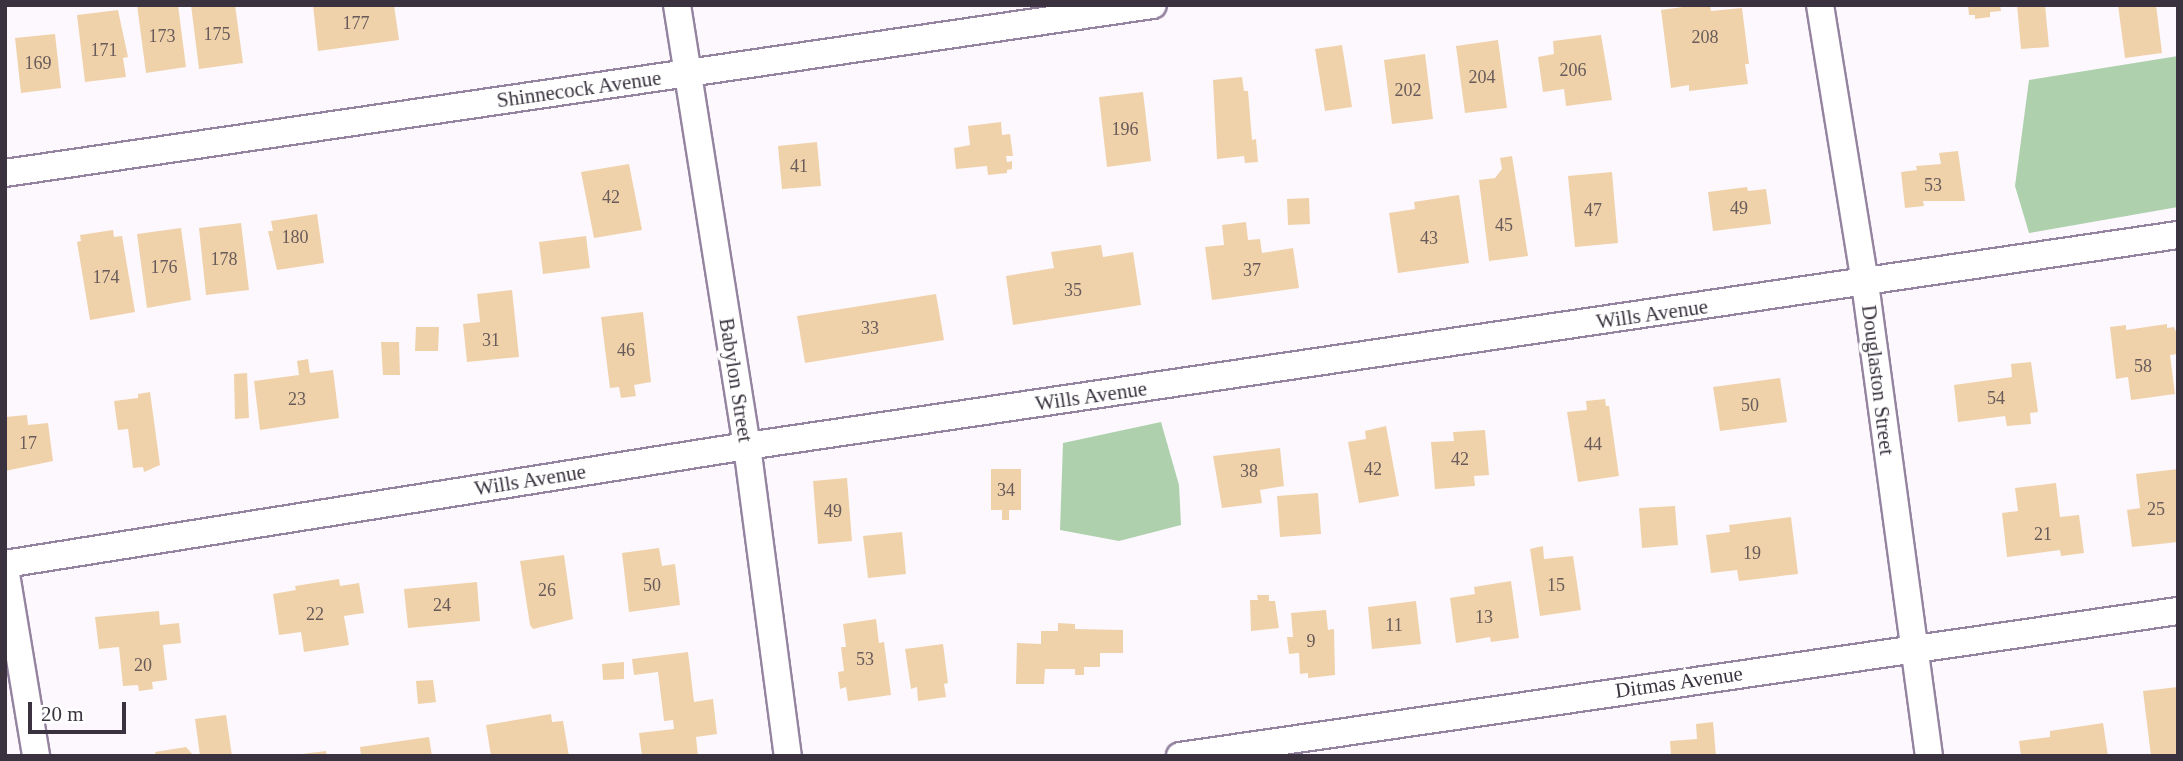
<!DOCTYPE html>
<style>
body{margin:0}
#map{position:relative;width:2183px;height:761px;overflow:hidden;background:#fcf8fe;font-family:"Times New Roman",serif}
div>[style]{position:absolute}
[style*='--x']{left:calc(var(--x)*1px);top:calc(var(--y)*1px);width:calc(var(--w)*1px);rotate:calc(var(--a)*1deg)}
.forest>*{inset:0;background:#aed0ac}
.building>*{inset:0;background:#f0d2aa}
.roads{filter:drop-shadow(2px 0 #9584a0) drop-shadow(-2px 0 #9584a0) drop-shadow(0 2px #9584a0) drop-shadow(0 -2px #9584a0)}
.street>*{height:26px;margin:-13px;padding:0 13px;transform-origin:13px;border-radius:13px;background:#fff}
span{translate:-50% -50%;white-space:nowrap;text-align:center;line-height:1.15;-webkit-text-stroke:7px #fff;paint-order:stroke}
.number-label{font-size:18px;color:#685b5a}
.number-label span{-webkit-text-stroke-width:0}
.street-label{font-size:21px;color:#3a333f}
.frame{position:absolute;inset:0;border:7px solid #3a333f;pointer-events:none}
.scale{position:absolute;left:28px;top:702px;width:98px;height:32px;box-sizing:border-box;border:4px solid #3a333f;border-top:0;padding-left:9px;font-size:21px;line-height:24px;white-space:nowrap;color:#3a333f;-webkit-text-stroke:5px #fff;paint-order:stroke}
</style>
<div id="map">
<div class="forest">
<i style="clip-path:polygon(2178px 56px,2178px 207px,2029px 233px,2015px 186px,2029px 80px)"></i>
<i style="clip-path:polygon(1161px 422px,1179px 485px,1181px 525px,1119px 541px,1060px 530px,1063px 443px)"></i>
</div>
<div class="building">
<i style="clip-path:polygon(137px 5px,178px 5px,186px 67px,146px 73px)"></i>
<i style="clip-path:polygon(191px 5px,235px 5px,243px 63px,199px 69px)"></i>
<i style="clip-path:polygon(313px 5px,394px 5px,399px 40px,318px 51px)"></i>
<i style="clip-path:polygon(1698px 5px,1710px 5px,1711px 11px,1742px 8px,1749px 64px,1745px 64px,1748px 84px,1689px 91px,1689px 85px,1671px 88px,1661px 10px)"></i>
<i style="clip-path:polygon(1968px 5px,2000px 5px,2001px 11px,1990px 12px,1990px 17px,1975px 19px,1975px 15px,1969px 15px)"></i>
<i style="clip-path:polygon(2017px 5px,2045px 5px,2049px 47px,2021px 49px)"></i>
<i style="clip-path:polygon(2118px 5px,2156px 5px,2162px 53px,2125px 58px)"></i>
<i style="clip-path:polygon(118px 10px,128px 57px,123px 58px,126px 77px,85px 82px,77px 15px)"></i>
<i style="clip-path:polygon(55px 34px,61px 88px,21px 93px,15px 38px)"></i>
<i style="clip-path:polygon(1601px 35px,1612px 100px,1566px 106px,1564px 89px,1543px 92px,1538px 57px,1554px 54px,1553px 41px)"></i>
<i style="clip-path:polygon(1498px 40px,1507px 108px,1465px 113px,1456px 46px)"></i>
<i style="clip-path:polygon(1342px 45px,1352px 107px,1325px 111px,1315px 49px)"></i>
<i style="clip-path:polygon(1425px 54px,1433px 119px,1392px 124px,1384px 60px)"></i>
<i style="clip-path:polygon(1242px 77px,1244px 91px,1248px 91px,1252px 140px,1256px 139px,1258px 162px,1245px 163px,1244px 156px,1217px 159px,1213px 80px)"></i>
<i style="clip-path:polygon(1143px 92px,1151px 161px,1107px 167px,1099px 97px)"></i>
<i style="clip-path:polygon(1001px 122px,1002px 135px,1010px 134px,1013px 156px,1006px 156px,1007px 162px,1012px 161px,1012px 169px,1007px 170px,1007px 173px,988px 175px,987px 166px,956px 169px,954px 148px,970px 145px,968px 126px)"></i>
<i style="clip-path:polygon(817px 142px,821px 186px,782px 189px,778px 146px)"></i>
<i style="clip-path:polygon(1958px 151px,1965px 201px,1923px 201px,1924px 206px,1905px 208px,1901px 172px,1917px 170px,1916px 166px,1941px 164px,1939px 153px)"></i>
<i style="clip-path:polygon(1512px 156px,1528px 256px,1489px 261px,1479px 180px,1495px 178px,1502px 169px,1500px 158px)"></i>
<i style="clip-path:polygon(629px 164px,642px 230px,594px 238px,581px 172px)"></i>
<i style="clip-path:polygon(1612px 172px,1618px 243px,1575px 247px,1568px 176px)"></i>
<i style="clip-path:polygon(1747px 187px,1748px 191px,1766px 189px,1771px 224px,1713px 231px,1708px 192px)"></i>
<i style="clip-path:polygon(1459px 195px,1469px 263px,1398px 273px,1389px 213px,1415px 209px,1414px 202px)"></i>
<i style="clip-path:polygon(1309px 198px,1310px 224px,1288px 225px,1287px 199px)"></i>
<i style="clip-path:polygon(317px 214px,324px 263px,277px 270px,268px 231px,273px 231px,271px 221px)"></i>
<i style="clip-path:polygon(1246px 222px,1248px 240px,1260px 239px,1262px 253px,1293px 248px,1299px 288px,1212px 300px,1205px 247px,1224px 245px,1222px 225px)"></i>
<i style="clip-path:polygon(241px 223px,249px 290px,206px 295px,199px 228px)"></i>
<i style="clip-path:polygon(181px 228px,191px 300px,147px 308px,137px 234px)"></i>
<i style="clip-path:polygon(113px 230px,114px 237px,122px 236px,135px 312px,90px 320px,77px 242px,81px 241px,80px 235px)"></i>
<i style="clip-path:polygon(586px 236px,590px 268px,543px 274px,539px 242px)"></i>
<i style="clip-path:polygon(1101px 245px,1103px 257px,1133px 252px,1141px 305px,1013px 325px,1006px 276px,1054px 268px,1051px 252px)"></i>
<i style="clip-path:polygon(512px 290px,519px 357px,467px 362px,463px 324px,480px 322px,477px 294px)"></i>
<i style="clip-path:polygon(936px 294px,944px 340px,805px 363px,797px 316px)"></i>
<i style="clip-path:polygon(643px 312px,651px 382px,634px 385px,636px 396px,621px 398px,619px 387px,610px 388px,601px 317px)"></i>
<i style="clip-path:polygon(2167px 324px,2167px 328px,2174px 327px,2178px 336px,2178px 354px,2170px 355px,2175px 394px,2131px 400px,2128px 377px,2116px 379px,2110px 327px,2126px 325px,2126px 330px)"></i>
<i style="clip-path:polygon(416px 327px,439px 327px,438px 351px,415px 351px)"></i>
<i style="clip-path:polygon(381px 342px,399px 342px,400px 375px,383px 375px)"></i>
<i style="clip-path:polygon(308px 359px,310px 373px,333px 370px,339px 418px,260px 430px,254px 381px,299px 375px,297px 361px)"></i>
<i style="clip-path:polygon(2031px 362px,2038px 412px,2030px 413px,2031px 424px,2007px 426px,2005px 416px,1958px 422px,1954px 385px,2012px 377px,2011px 364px)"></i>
<i style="clip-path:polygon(247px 373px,249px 418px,235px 419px,234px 374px)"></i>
<i style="clip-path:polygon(1780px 378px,1787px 422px,1720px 431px,1713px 387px)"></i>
<i style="clip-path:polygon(150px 392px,160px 465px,144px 472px,143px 467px,133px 468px,128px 429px,118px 430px,114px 401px,138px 398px,138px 394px)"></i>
<i style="clip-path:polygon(1605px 399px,1606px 406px,1609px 406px,1619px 476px,1578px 482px,1567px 412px,1587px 410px,1586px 401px)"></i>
<i style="clip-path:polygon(27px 415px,28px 425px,48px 423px,53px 461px,5px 471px,5px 417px)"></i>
<i style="clip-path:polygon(1386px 426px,1399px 496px,1359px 503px,1348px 442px,1366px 439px,1365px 431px)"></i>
<i style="clip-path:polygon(1485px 430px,1489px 475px,1474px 476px,1475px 486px,1435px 489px,1431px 442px,1454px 441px,1453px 432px)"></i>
<i style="clip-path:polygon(1280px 448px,1284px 486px,1260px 490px,1262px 503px,1222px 508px,1213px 456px)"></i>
<i style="clip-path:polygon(991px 469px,1021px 469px,1021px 510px,1009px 510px,1009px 520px,1002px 520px,1002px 510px,991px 510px)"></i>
<i style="clip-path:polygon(2178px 469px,2178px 542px,2132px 547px,2127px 510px,2140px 508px,2136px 474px)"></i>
<i style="clip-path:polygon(847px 478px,852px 541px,818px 544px,813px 481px)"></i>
<i style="clip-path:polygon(2056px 483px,2060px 517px,2079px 515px,2084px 553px,2061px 556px,2060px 550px,2007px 557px,2002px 513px,2018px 511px,2015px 488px)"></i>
<i style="clip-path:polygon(1318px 493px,1321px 534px,1280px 537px,1277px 496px)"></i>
<i style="clip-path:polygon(1675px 506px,1678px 545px,1642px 548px,1639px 508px)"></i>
<i style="clip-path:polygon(1791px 517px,1798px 574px,1739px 581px,1737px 570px,1711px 573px,1706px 535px,1730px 532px,1729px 525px)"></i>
<i style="clip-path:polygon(902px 532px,906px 574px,868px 578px,863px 536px)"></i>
<i style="clip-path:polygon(1543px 546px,1544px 559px,1573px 556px,1581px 610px,1540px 616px,1530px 549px)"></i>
<i style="clip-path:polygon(659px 548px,662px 566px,675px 564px,680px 605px,629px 612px,622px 553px)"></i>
<i style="clip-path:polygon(564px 555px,573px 619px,533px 629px,530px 625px,520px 561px)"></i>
<i style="clip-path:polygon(339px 579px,340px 586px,359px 583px,364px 613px,344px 616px,349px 645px,304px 652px,301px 632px,279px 635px,273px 594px,296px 590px,295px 586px)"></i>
<i style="clip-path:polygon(1511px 581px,1519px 638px,1491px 642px,1490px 637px,1456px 643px,1450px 598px,1475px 594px,1474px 587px)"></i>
<i style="clip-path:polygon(477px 582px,480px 621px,408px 628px,404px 589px)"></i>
<i style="clip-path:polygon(1257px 595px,1269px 595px,1269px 601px,1275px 601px,1279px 628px,1251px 631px,1250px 600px,1258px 600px)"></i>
<i style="clip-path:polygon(1416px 601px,1421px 644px,1372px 649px,1368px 607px)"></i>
<i style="clip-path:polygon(1326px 610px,1328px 630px,1334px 629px,1335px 675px,1308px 678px,1308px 673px,1300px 674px,1299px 653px,1289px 654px,1287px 637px,1293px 637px,1291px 613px)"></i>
<i style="clip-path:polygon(159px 611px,160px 625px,179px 623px,181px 643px,163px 645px,167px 680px,152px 682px,153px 689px,139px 691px,138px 685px,123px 686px,119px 647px,99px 649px,95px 617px)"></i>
<i style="clip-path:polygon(876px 619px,879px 643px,884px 642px,891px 695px,848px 701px,846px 687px,840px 689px,838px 672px,844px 671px,841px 647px,846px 647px,843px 624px)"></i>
<i style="clip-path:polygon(1058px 623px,1075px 624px,1075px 629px,1123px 630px,1123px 653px,1100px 653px,1100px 667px,1084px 667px,1084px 675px,1075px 675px,1075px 669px,1045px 669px,1044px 684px,1016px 684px,1017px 643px,1041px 644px,1041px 631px,1058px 631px)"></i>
<i style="clip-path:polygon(943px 644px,948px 683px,944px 684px,946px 697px,918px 701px,917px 687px,911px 689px,905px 649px)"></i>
<i style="clip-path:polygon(688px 652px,694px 702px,713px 699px,717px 734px,696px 737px,698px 756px,642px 756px,639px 733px,674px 729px,673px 720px,664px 721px,658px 672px,634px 675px,632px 659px)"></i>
<i style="clip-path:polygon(624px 662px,624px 679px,603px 680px,602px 664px)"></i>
<i style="clip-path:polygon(433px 680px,436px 702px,418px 704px,416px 681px)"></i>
<i style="clip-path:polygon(2178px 687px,2178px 756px,2151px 756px,2143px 691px)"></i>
<i style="clip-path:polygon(551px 714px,552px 722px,563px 721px,569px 756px,491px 756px,486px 725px)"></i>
<i style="clip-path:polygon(226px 715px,232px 756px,200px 756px,195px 719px)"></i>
<i style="clip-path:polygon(1713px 722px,1716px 756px,1671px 756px,1670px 741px,1697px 739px,1696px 724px)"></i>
<i style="clip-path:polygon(2103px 723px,2108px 756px,2021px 756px,2019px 741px,2050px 737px,2050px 731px)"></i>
<i style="clip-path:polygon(429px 737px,432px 756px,361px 756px,360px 747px)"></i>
<i style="clip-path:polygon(186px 747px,194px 756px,156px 756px,155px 752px)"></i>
<i style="clip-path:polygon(326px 751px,327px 756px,302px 756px,302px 754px)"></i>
</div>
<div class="roads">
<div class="street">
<i style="--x:677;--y:5;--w:447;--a:81"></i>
<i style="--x:747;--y:446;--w:313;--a:82.5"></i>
<i style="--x:1820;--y:5;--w:282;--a:80.8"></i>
<i style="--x:1865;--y:283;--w:477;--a:82.3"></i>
<i style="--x:5;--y:173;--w:1160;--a:-8.33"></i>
<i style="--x:5;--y:564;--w:751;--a:-9.04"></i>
<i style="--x:747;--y:446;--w:1446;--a:-8.39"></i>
<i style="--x:5;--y:568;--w:191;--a:80.6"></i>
<i style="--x:1180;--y:756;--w:1008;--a:-8.27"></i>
</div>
</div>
<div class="number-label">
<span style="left:356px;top:23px">177</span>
<span style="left:217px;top:34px">175</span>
<span style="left:162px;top:36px">173</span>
<span style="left:1705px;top:37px">208</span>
<span style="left:104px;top:50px">171</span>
<span style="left:38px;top:63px">169</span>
<span style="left:1573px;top:70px">206</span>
<span style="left:1482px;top:77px">204</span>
<span style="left:1408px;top:90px">202</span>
<span style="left:1125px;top:129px">196</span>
<span style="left:799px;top:166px">41</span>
<span style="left:1933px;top:185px">53</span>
<span style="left:611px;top:197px">42</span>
<span style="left:1739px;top:208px">49</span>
<span style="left:1593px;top:210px">47</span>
<span style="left:1504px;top:225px">45</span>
<span style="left:295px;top:237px">180</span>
<span style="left:1429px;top:238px">43</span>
<span style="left:224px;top:259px">178</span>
<span style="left:164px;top:267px">176</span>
<span style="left:1252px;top:270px">37</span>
<span style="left:106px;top:277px">174</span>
<span style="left:1073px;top:290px">35</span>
<span style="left:870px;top:328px">33</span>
<span style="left:491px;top:340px">31</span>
<span style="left:626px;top:350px">46</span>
<span style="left:2143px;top:366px">58</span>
<span style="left:1996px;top:398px">54</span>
<span style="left:297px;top:399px">23</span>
<span style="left:1750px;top:405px">50</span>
<span style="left:28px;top:443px">17</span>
<span style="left:1593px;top:444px">44</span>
<span style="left:1460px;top:459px">42</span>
<span style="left:1373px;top:469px">42</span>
<span style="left:1249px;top:471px">38</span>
<span style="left:1006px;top:490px">34</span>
<span style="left:2156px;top:509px">25</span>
<span style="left:833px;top:511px">49</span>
<span style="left:2043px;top:534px">21</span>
<span style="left:1752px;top:553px">19</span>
<span style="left:652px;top:585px">50</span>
<span style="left:1556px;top:585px">15</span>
<span style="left:547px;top:590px">26</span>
<span style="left:442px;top:605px">24</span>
<span style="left:315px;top:614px">22</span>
<span style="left:1484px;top:617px">13</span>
<span style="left:1394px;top:625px">11</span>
<span style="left:1311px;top:641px">9</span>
<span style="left:865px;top:659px">53</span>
<span style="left:143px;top:665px">20</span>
</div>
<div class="street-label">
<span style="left:579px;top:89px;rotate:-8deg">Shinnecock Avenue</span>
<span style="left:1652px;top:314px;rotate:-8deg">Wills Avenue</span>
<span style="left:736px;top:380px;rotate:81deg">Babylon Street</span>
<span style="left:1878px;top:380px;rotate:83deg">Douglaston Street</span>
<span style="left:1091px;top:396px;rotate:-8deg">Wills Avenue</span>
<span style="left:530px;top:480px;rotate:-9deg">Wills Avenue</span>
<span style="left:1679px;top:682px;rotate:-8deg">Ditmas Avenue</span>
</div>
<div class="frame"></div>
<div class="scale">20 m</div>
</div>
